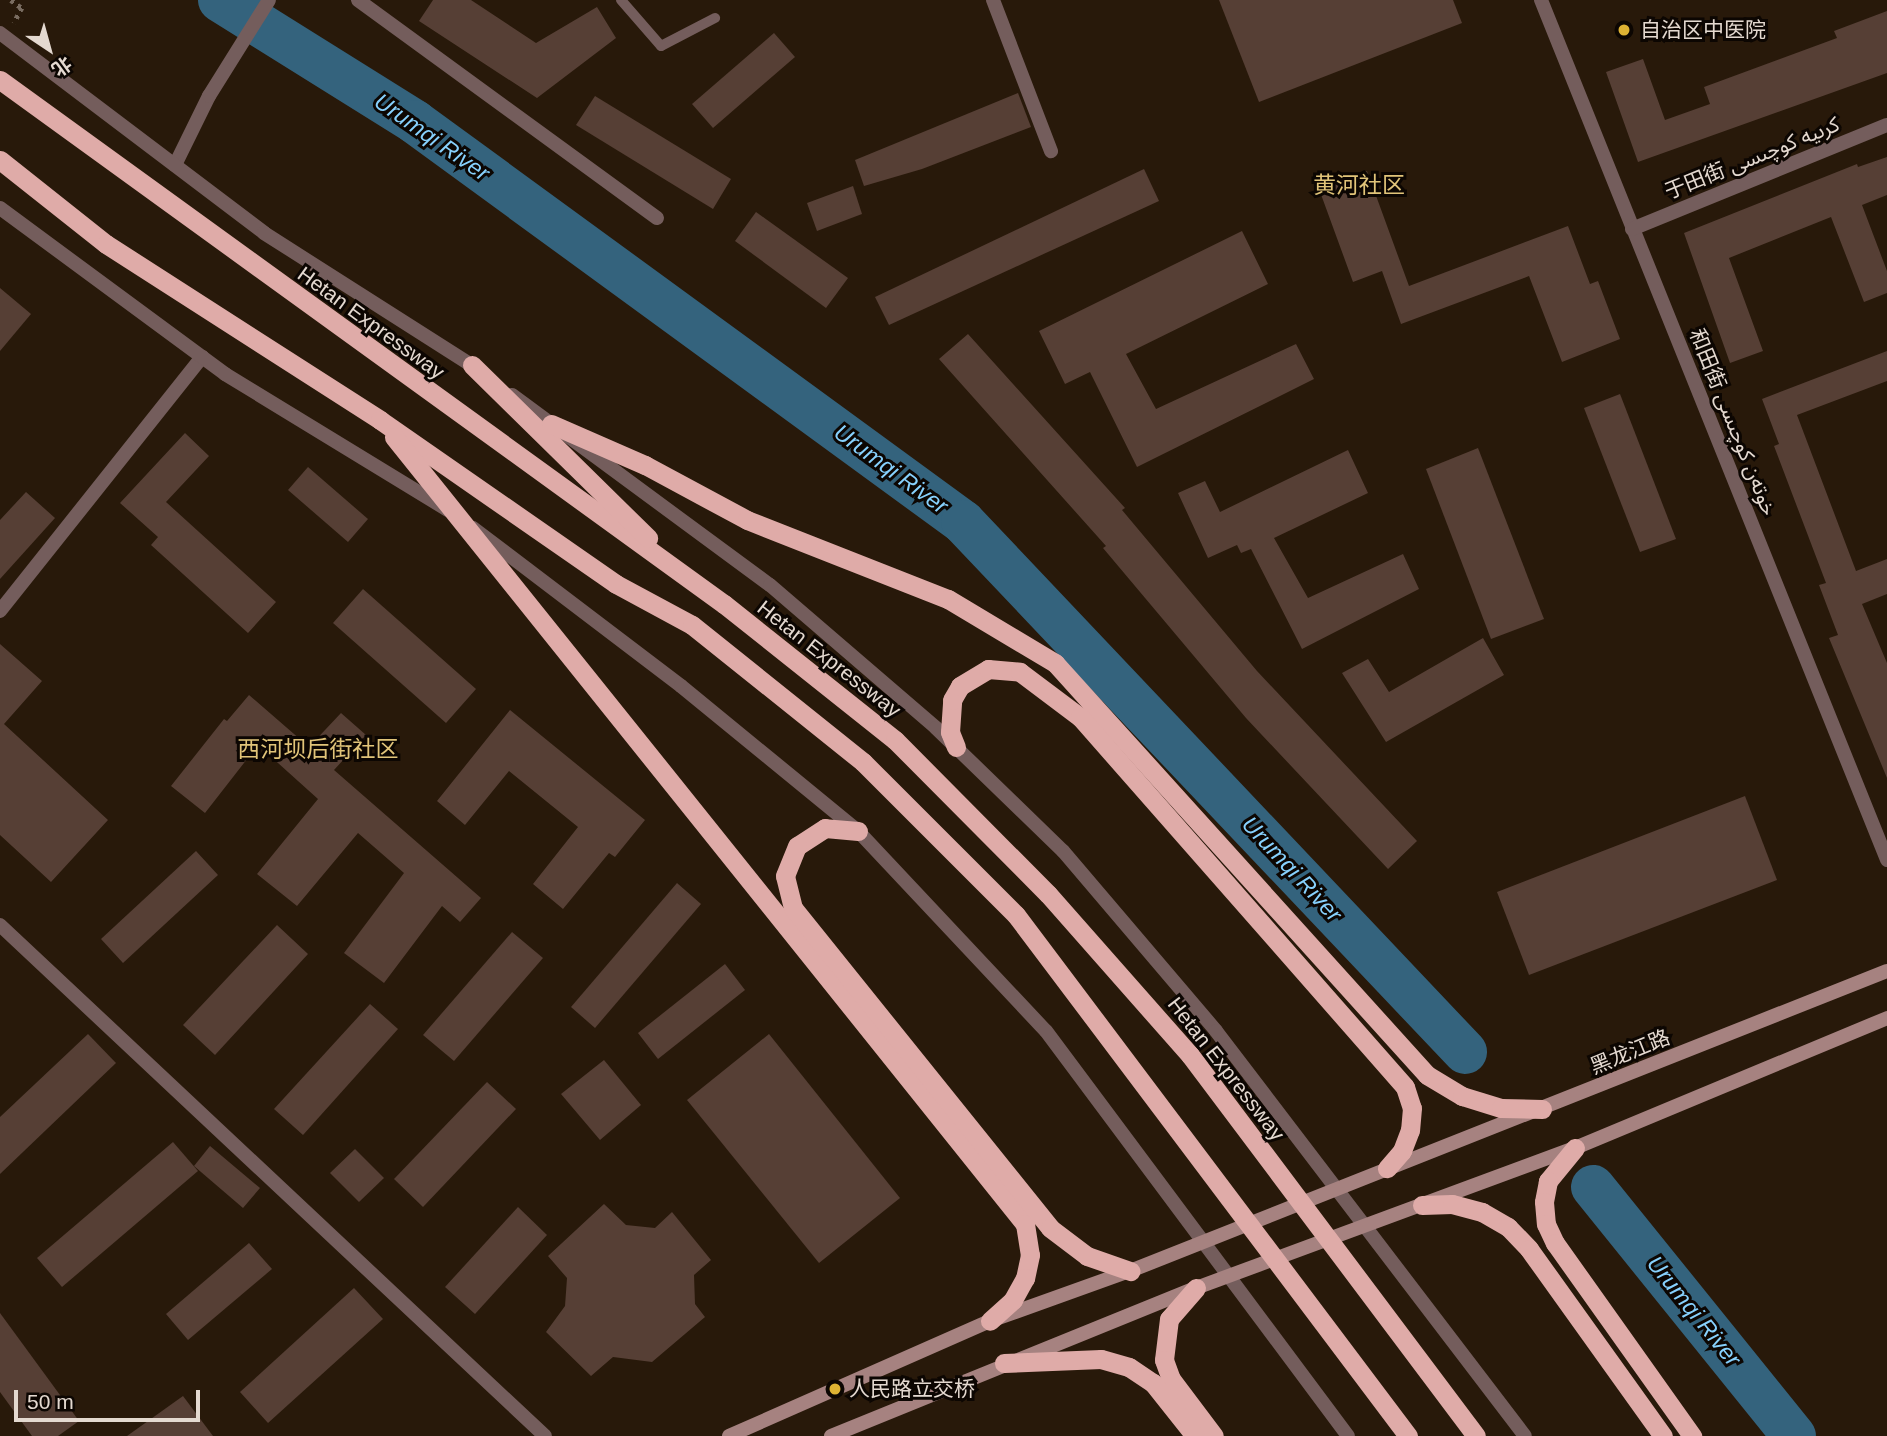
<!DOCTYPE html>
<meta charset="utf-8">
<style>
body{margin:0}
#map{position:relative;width:1887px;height:1436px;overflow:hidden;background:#28190a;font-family:Arial,"Noto Sans Arabic","Noto Sans SC",sans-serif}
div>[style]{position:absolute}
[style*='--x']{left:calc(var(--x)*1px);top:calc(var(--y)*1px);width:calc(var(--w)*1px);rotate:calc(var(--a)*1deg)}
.water>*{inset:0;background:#34637d}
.river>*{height:44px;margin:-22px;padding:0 22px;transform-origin:22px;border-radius:22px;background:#34637d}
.building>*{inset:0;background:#563f35}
.path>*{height:4.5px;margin-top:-2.25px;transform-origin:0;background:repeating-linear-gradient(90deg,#796c60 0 3.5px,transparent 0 8.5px)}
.service>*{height:10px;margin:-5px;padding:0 5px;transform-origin:5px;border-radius:5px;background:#745d5c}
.minor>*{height:14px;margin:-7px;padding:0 7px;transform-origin:7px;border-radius:7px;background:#745d5c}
.tertiary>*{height:14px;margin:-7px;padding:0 7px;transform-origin:7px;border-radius:7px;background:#745d5c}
.secondary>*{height:14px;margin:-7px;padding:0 7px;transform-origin:7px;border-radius:7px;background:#a68280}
.trunk>*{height:19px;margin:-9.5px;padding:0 9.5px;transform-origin:9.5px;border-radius:9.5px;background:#dfaba8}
.dots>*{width:19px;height:19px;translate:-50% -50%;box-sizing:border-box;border:4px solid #0c0602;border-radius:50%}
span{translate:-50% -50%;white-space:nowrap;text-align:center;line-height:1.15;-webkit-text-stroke:6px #0c0602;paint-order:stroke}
.poi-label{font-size:21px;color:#e4d9d0}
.left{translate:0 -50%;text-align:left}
.street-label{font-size:21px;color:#e4d9d0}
.water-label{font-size:23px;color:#87d1fd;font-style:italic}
.neighbourhood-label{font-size:23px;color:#e1c479}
.north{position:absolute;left:14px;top:14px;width:70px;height:70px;-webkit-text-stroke:5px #0c0602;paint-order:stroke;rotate:144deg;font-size:19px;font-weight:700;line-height:28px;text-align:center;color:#e4d9d0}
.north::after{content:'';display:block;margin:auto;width:24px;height:32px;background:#e4d9d0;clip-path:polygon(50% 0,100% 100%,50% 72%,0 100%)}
.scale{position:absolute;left:14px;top:1390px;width:186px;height:32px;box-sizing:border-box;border:4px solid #e4d9d0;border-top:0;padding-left:9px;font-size:21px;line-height:24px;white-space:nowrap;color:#e4d9d0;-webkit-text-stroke:5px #0c0602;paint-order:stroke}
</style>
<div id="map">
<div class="water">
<i style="clip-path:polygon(1781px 1407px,1808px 1436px,1781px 1436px,1765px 1419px)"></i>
</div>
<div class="river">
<i style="--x:220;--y:0;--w:230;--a:32"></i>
<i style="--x:415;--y:122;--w:678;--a:36.13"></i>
<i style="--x:963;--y:522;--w:730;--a:46.55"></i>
<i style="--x:1593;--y:1187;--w:320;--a:51.1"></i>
</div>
<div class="building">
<i style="clip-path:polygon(433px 0,471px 0,536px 43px,597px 7px,616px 38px,537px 98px,419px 21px)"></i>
<i style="clip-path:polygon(1219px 0,1453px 0,1462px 23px,1259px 102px)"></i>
<i style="clip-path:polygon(1887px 11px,1887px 73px,1638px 162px,1606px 72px,1643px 59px,1665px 120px,1710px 104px,1704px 87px,1837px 38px,1834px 31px)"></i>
<i style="clip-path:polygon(774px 33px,795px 57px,713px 128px,692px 104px)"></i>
<i style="clip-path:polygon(1018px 93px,1031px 127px,922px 169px,864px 186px,855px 160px)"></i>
<i style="clip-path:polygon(595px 96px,731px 179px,713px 209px,576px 125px)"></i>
<i style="clip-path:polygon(1887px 157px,1887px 195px,1862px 205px,1887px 271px,1887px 293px,1864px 302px,1831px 217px,1729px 258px,1763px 351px,1730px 363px,1684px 233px,1857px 164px,1858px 167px)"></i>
<i style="clip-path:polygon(1144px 169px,1159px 201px,889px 325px,875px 297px)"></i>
<i style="clip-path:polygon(1367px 171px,1409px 286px,1568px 226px,1590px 284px,1598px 281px,1620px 339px,1562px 362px,1529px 276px,1401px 324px,1382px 271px,1353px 282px,1319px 189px)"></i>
<i style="clip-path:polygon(853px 186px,862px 214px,817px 231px,807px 203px)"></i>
<i style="clip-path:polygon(756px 212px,848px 278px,826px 308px,735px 241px)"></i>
<i style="clip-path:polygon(1242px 231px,1268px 284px,1126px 354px,1156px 409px,1296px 344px,1314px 379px,1137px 467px,1090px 372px,1065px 384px,1039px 331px)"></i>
<i style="clip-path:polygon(0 288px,31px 314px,0 351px)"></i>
<i style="clip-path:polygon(968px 334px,1125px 508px,1122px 510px,1257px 671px,1417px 841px,1388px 869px,1246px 718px,1103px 548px,1106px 546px,939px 359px)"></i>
<i style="clip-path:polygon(1887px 351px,1887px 381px,1797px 415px,1856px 571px,1887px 559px,1887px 594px,1862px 604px,1887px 663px,1887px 778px,1829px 638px,1838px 635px,1819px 585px,1826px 583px,1774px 446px,1779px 444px,1762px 399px)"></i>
<i style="clip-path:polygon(1620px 394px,1676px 539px,1640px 552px,1584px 408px)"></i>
<i style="clip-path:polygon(185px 433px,209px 456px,166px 502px,276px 602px,248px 633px,151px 545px,158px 537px,120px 503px)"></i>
<i style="clip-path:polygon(1478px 448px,1544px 619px,1491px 639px,1426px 469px)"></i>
<i style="clip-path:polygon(1348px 450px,1368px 493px,1274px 538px,1308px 598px,1403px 554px,1419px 589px,1302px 649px,1251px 549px,1241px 553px,1237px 545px,1208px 558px,1178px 493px,1205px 481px,1220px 512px)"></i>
<i style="clip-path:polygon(308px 467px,368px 519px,348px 542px,288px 490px)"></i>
<i style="clip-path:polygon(26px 492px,55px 518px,0 579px,0 520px)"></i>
<i style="clip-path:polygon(363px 589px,476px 689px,446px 723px,333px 623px)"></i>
<i style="clip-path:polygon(1483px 638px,1504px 675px,1386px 742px,1342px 673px,1368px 659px,1389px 692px)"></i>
<i style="clip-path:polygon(0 644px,42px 681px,4px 724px,108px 820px,51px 882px,0 835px)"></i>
<i style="clip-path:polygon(249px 695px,309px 747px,341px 713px,366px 735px,334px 770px,481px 898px,460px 922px,442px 906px,384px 983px,344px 953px,404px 873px,358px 833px,297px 906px,257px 874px,318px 799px,258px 745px,205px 813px,171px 786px,224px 719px,227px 721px)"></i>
<i style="clip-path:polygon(510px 710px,645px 820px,615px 857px,609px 853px,563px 909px,533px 884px,578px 827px,509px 771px,465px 825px,437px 801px)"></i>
<i style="clip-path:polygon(1745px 796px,1777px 880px,1529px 975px,1497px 892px)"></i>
<i style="clip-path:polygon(196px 851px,218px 875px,123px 963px,101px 939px)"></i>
<i style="clip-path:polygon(677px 883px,701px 904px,595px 1028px,571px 1007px)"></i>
<i style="clip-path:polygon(277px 925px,308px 954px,215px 1055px,183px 1025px)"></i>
<i style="clip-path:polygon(512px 932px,543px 958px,454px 1061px,423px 1035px)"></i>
<i style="clip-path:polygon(725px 964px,745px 990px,658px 1059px,638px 1033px)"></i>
<i style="clip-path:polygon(370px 1004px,398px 1029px,303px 1135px,274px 1109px)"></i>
<i style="clip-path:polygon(88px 1034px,116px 1063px,0 1174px,0 1117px)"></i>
<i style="clip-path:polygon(769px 1034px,900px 1198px,819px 1263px,687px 1100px)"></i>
<i style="clip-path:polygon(604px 1060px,641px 1105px,600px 1140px,561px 1094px)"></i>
<i style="clip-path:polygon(487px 1082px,516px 1109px,423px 1207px,394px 1179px)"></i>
<i style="clip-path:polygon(173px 1142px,198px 1171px,62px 1287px,37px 1258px)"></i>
<i style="clip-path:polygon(210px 1146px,260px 1188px,243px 1208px,194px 1166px)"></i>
<i style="clip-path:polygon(355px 1149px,384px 1178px,359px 1202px,330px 1173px)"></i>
<i style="clip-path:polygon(604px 1204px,626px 1225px,655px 1228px,672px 1212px,711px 1260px,694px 1275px,695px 1304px,705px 1317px,652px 1362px,613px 1357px,591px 1376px,546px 1332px,565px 1306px,567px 1278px,548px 1256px)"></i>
<i style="clip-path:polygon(518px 1207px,547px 1235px,475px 1314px,445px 1287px)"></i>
<i style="clip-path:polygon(249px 1243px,272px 1269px,188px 1340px,166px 1314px)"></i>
<i style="clip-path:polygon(354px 1288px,383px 1319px,268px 1423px,240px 1392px)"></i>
<i style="clip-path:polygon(0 1313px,79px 1421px,58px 1436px,32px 1436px,0 1392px)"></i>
<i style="clip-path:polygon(183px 1396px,213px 1436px,127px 1436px)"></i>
</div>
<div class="path">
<i style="--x:11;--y:0;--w:14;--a:36"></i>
<i style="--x:22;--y:8;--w:17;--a:118"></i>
</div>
<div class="service">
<i style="--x:621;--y:0;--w:61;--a:49"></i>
<i style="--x:661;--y:46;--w:61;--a:-27.4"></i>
</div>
<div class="minor">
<i style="--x:358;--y:0;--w:370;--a:36.1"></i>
<i style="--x:993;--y:0;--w:162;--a:69"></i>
<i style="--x:1541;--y:0;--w:927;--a:68.08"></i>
<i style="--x:175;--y:165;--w:77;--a:-63.8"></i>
<i style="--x:209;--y:96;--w:113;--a:-58"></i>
<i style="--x:1632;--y:229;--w:275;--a:-22.2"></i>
<i style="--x:0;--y:611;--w:325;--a:-51.5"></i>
<i style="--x:0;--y:925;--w:747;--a:43.16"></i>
</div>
<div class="tertiary">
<i style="--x:0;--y:33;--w:331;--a:37.1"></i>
<i style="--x:264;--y:233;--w:255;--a:32.5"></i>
<i style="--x:0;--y:208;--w:280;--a:36.4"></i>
<i style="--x:225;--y:374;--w:261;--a:31.4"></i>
<i style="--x:512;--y:395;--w:320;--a:36.4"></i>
<i style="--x:770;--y:585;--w:219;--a:40.7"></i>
<i style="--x:936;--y:728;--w:177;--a:44.1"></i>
<i style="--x:1063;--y:851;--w:236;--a:49.6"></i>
<i style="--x:1216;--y:1031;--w:509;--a:52.66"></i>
<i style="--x:473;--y:528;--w:261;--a:37.2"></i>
<i style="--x:681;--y:686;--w:229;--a:39.3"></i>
<i style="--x:858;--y:831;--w:274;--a:46.8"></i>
<i style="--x:1046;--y:1031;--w:505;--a:53.29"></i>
</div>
<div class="secondary">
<i style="--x:729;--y:1436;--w:285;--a:-23.8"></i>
<i style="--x:990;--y:1321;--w:149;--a:-19.7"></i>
<i style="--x:1130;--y:1271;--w:814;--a:-21.62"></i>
<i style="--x:831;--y:1436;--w:394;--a:-22.1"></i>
<i style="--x:1196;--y:1288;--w:404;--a:-20.3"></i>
<i style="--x:1575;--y:1148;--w:338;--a:-22.6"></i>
</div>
<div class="trunk">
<i style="--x:0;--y:80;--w:894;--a:35.9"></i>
<i style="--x:724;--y:604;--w:218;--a:38.5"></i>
<i style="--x:895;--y:740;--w:217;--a:45.2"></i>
<i style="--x:1048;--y:894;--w:215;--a:48.6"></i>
<i style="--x:1190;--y:1055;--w:476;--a:53.1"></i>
<i style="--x:0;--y:160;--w:135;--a:38.4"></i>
<i style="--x:106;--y:244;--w:326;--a:32.7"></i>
<i style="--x:380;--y:420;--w:287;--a:34.8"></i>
<i style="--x:616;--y:584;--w:86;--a:28.3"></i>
<i style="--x:692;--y:625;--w:219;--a:38.7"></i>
<i style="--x:863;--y:762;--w:216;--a:45"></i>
<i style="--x:1016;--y:915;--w:652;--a:53.04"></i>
<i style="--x:472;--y:365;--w:247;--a:44.5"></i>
<i style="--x:551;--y:424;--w:103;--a:23.6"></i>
<i style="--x:645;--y:465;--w:116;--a:28.3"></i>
<i style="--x:747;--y:520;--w:216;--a:21.5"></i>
<i style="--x:948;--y:599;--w:125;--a:30.9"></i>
<i style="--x:1055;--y:663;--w:555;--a:47.92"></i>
<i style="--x:1427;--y:1075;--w:41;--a:31"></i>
<i style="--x:1462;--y:1096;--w:41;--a:17.1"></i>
<i style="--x:1501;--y:1108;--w:41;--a:1.4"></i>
<i style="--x:394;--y:437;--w:1009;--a:51.28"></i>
<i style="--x:1025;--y:1224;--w:31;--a:81"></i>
<i style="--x:1030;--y:1255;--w:24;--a:102"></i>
<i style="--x:1025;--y:1278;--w:25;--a:119"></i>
<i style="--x:1013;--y:1300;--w:31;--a:138"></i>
<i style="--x:956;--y:747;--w:16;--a:-112"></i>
<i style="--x:950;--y:732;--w:32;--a:-86"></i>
<i style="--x:952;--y:700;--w:16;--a:-60"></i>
<i style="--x:960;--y:686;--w:33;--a:-31"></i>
<i style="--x:988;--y:669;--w:32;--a:5"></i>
<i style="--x:1020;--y:672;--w:75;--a:36.9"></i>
<i style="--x:1080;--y:717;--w:492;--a:48.7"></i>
<i style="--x:1405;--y:1087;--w:22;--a:72"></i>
<i style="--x:1412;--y:1108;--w:22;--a:95"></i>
<i style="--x:1410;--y:1130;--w:22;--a:111"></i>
<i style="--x:1402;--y:1151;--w:23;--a:131"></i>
<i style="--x:858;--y:831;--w:33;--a:-175"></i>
<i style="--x:825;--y:828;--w:33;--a:147"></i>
<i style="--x:797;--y:846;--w:32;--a:112"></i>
<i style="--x:785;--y:876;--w:33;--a:76"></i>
<i style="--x:793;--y:908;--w:410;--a:51.2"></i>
<i style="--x:1050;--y:1228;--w:46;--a:37.1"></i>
<i style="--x:1087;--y:1256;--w:46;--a:19.2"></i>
<i style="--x:1575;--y:1148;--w:43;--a:129.3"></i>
<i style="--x:1548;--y:1181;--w:21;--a:101"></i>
<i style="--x:1544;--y:1202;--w:22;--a:85"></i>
<i style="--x:1546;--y:1224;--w:21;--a:65"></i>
<i style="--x:1555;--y:1243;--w:237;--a:54.6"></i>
<i style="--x:1422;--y:1205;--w:30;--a:-2"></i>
<i style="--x:1452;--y:1204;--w:31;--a:15"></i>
<i style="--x:1482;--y:1212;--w:30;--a:30"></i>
<i style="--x:1508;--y:1227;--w:30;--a:46"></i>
<i style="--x:1529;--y:1249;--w:230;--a:54.4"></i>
<i style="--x:1196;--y:1288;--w:41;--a:131.1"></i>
<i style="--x:1169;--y:1319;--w:41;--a:97"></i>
<i style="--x:1164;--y:1360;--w:20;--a:70"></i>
<i style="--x:1171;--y:1379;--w:71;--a:53"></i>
<i style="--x:1004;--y:1363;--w:97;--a:-2.4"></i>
<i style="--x:1101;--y:1359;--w:29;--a:16"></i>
<i style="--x:1129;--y:1367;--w:29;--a:34"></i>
<i style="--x:1153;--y:1383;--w:68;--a:51.6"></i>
</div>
<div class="dots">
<i style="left:1624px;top:30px;background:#ddb233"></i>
<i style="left:835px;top:1389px;background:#ddb233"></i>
</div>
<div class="poi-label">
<span class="left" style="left:1640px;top:30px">自治区中医院</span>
<span class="left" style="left:849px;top:1389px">人民路立交桥</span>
</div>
<div class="street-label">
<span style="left:1752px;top:158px;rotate:-22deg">于田街 كرىيە كوچىسى</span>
<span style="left:371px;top:323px;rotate:36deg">Hetan Expressway</span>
<span style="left:1733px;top:422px;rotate:68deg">和田街 خوتەن كوچىسى</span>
<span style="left:829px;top:659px;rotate:38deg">Hetan Expressway</span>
<span style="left:1630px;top:1052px;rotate:-22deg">黑龙江路</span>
<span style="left:1226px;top:1069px;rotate:52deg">Hetan Expressway</span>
</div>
<div class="water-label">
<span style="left:432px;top:137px;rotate:35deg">Urumqi River</span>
<span style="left:891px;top:469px;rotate:36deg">Urumqi River</span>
<span style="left:1292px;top:869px;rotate:47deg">Urumqi River</span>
<span style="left:1694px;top:1311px;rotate:51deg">Urumqi River</span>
</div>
<div class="neighbourhood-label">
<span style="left:1359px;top:185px">黄河社区</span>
<span style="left:318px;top:749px">西河坝后街社区</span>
</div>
<div class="north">北</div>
<div class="scale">50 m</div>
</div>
